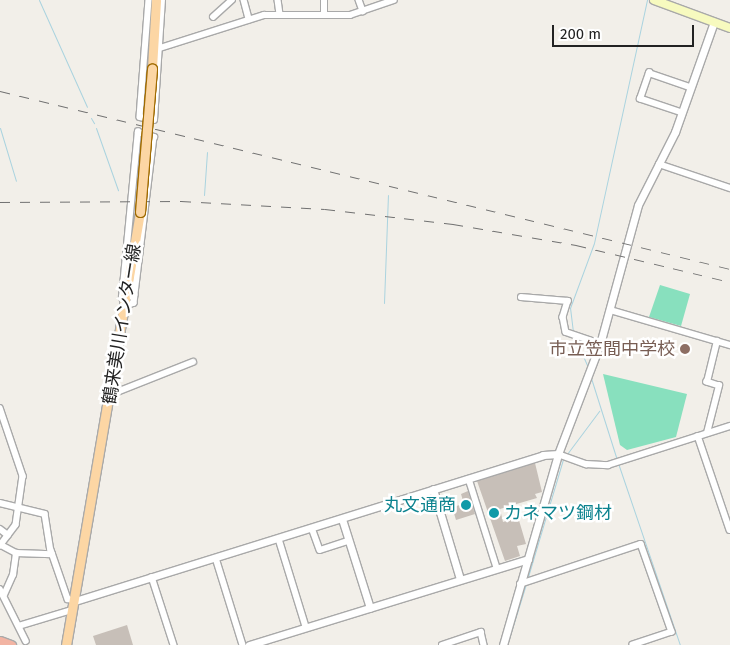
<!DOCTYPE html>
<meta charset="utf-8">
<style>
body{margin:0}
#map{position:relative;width:730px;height:645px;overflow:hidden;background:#f2efe9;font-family:"Fira Sans","Noto Sans JP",sans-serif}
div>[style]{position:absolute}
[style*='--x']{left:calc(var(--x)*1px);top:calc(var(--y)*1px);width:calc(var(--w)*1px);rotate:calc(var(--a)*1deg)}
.pitch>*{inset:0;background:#88e0be}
.stream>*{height:1px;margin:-0.5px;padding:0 0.5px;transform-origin:0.5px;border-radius:0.5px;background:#aad3df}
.building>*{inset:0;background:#c7bfb8}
.roads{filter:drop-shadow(1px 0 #a9a9a9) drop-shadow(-1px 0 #a9a9a9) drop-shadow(0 1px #a9a9a9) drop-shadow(0 -1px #a9a9a9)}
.minor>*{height:5.5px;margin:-2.75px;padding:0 2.75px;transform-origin:2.75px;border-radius:2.75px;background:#fff}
.tertiary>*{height:7px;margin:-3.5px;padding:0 3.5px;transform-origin:3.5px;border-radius:3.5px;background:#fff}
.secondary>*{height:8px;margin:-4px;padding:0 4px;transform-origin:4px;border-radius:4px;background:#f7fabf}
.primary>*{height:9px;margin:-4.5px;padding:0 4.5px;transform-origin:4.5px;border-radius:4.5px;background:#fcd6a4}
.trunk>*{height:9px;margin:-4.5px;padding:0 4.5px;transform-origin:4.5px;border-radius:4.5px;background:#f2b4a3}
.rail>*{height:1px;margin-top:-0.5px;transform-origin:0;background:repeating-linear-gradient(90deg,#707070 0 10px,transparent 0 20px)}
.bridges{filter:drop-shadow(1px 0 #a06b00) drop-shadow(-1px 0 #a06b00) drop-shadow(0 1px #a06b00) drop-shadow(0 -1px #a06b00)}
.primary-bridge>*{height:9px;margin:-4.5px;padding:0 4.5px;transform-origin:4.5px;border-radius:4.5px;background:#fcd6a4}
.dots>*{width:14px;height:14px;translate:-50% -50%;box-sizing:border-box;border:2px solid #fff;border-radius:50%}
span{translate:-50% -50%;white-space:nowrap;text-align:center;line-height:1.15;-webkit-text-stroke:5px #fff;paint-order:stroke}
.street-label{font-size:18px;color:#222}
.education-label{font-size:18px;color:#785e54}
.right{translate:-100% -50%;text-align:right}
.culture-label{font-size:18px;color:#0d838f}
.left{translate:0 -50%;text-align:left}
.scale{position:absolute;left:552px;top:25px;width:142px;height:22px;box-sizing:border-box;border:2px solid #222;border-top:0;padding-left:6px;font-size:15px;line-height:18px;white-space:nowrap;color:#222;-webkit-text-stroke:4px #fff;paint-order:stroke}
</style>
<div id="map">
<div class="pitch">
<i style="clip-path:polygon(660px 285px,690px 294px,681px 326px,649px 317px)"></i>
<i style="clip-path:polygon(603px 374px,687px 394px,676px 437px,627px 450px,620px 445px)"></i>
</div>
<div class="stream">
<i style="--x:39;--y:0;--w:117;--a:65.8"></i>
<i style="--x:91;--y:118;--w:6;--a:59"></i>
<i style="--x:0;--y:128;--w:55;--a:73.2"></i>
<i style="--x:96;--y:128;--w:66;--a:70.5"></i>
<i style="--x:204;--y:195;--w:43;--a:-86"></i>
<i style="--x:616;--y:299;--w:32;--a:-76"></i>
<i style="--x:384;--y:303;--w:108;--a:-87.9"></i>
<i style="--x:573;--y:332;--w:24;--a:-97"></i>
<i style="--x:570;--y:308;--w:69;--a:-69.7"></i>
<i style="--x:594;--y:243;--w:249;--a:-77.7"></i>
<i style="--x:575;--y:338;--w:32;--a:66"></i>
<i style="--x:591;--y:378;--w:86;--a:72.4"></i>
<i style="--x:567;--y:454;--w:54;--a:-53.3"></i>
<i style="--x:618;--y:463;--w:192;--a:71.2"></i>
<i style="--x:527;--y:580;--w:126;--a:-73.4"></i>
<i style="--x:507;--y:645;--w:64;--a:-72.7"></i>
</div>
<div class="building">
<i style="clip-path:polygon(535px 463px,542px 492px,535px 494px,537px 498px,500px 509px,503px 522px,518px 517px,526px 544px,517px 546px,520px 556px,505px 561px,477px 481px)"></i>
<i style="clip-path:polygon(468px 491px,475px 514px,456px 520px,452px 507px,464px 504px,461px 494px)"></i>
<i style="clip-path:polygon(127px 625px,133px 645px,96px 645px,93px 636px)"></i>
</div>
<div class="roads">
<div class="minor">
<i style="--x:149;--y:0;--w:117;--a:94.4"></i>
<i style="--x:140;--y:117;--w:14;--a:12"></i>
<i style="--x:154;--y:120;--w:120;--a:-86.2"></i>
<i style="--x:244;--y:0;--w:20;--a:75"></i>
<i style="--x:278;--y:0;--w:15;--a:82"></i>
<i style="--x:359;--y:0;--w:12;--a:70"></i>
<i style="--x:324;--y:15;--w:15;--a:-90"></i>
<i style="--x:213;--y:17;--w:25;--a:-42"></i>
<i style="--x:160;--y:48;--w:109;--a:-17.6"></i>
<i style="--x:264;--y:15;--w:86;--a:0"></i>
<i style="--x:350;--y:15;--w:46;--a:-18.8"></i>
<i style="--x:682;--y:113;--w:44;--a:-161.6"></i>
<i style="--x:640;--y:99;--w:28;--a:-71"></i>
<i style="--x:649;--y:73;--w:43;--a:18.9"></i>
<i style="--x:138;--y:132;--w:17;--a:17"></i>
<i style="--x:154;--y:137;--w:159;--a:96.9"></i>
<i style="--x:135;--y:295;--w:8;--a:97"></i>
<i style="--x:134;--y:303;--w:10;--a:156"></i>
<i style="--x:125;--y:307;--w:10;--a:-107"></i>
<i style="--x:122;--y:297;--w:166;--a:-84.5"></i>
<i style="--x:659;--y:164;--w:75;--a:18.7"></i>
<i style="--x:521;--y:297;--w:47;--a:4.9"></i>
<i style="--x:568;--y:301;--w:17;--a:107"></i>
<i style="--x:563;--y:317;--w:15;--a:79"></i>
<i style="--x:566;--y:332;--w:36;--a:19"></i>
<i style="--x:610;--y:310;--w:125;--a:16.3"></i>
<i style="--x:112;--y:394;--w:87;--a:-21.6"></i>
<i style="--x:0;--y:408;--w:72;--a:71.3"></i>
<i style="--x:23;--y:476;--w:49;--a:98.1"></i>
<i style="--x:16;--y:525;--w:26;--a:127"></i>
<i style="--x:707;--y:433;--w:49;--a:-75.7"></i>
<i style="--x:719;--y:386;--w:13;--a:-162"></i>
<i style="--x:707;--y:382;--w:42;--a:-76.3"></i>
<i style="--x:698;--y:436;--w:99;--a:71.2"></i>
<i style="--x:558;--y:454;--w:30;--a:20"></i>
<i style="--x:586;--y:464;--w:22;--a:3"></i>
<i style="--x:608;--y:465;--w:128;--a:-17.7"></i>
<i style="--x:469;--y:479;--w:93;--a:72.5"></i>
<i style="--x:0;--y:503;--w:46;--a:13.7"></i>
<i style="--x:45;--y:514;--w:36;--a:81"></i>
<i style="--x:51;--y:550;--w:52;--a:70.9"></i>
<i style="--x:68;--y:599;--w:7;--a:16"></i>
<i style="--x:312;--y:528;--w:23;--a:70"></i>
<i style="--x:320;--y:550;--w:29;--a:-18"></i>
<i style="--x:0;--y:529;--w:10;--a:37"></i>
<i style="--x:279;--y:539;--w:92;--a:72.9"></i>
<i style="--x:1;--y:545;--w:17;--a:28"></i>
<i style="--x:16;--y:553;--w:36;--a:2"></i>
<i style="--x:216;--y:558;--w:91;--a:72.8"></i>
<i style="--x:152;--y:577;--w:71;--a:72.1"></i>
<i style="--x:520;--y:584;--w:127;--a:-18.3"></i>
<i style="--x:641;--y:544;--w:93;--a:70.6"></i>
<i style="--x:672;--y:632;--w:41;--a:161.6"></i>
<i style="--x:0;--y:589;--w:58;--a:63.4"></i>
<i style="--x:4;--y:595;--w:22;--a:-66"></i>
<i style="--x:13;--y:575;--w:22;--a:-82"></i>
<i style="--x:19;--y:626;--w:55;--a:-16.8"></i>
<i style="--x:442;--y:645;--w:41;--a:-18.4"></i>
<i style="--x:481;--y:632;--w:13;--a:77"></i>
</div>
<div class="tertiary">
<i style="--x:433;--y:489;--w:94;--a:73.3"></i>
<i style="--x:342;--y:519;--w:93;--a:72.5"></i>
<i style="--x:75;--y:601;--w:490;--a:-17.3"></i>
<i style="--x:543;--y:455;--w:15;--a:-4"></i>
<i style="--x:249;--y:645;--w:292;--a:-17.1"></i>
<i style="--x:503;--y:645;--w:199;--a:-73.9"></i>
<i style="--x:558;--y:454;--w:118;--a:-69.1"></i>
<i style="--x:600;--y:344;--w:144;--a:-74.7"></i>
<i style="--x:638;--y:205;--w:82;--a:-63.1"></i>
<i style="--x:675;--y:132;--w:117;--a:-70.5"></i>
</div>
<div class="secondary">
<i style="--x:654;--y:0;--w:81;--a:20.2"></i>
</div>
<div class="primary">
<i style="--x:152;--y:68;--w:68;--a:-86.6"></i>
<i style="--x:66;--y:645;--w:439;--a:-80.3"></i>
</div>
<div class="trunk">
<i style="--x:0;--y:641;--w:12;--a:20"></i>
</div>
</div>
<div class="rail">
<i style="--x:0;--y:91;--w:751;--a:13.7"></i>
<i style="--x:0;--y:202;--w:181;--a:-0.3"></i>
<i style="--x:181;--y:201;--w:144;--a:3.2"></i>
<i style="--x:325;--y:209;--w:129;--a:6.7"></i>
<i style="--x:453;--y:224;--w:125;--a:9.7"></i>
<i style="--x:576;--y:245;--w:158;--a:13.5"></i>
</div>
<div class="bridges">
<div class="primary-bridge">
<i style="--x:140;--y:212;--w:144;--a:-85.2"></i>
</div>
</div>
<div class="dots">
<i style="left:685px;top:349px;background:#8d6e63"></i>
<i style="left:466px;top:505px;background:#0f9aa8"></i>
<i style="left:494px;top:513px;background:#0f9aa8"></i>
</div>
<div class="street-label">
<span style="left:122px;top:324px;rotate:-81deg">鶴来美川インター線</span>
</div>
<div class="education-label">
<span class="right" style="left:675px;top:349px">市立笠間中学校</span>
</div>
<div class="culture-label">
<span class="right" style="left:456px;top:505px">丸文通商</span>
<span class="left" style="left:504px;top:513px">カネマツ鋼材</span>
</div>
<div class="scale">200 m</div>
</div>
